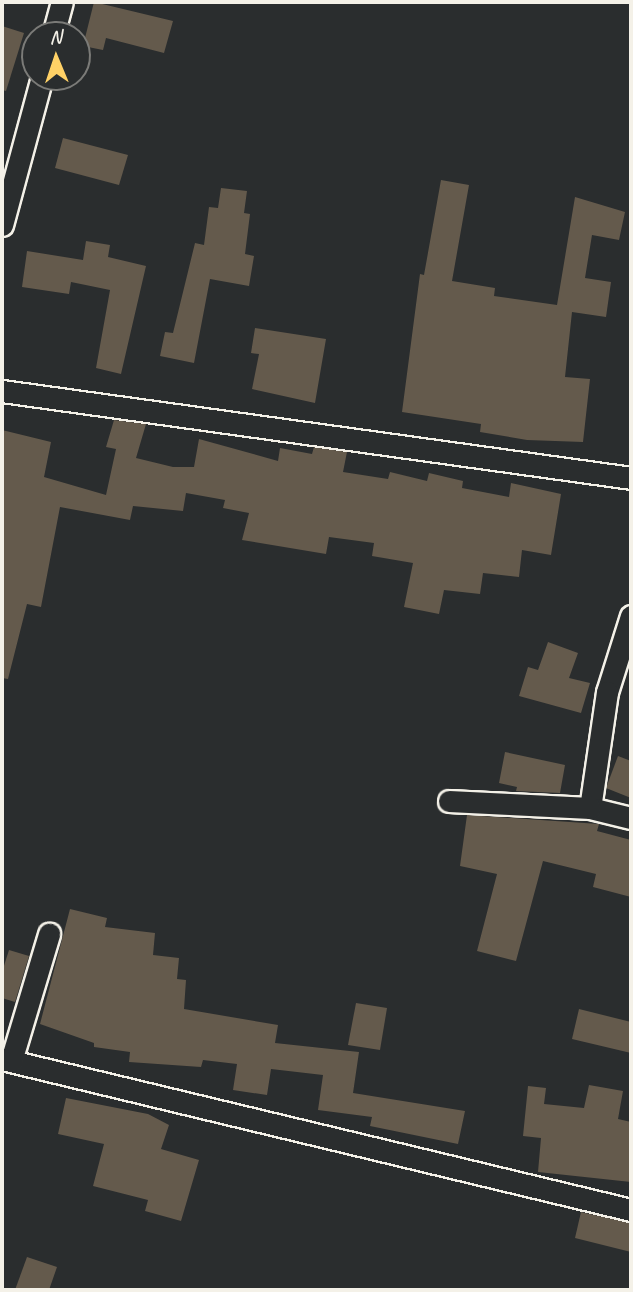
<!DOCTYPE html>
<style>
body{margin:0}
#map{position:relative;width:633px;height:1292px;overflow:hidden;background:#2a2d2e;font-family:Caveat,sans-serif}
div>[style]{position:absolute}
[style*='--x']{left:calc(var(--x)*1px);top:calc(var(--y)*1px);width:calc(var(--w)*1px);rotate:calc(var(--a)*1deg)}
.building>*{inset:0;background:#645a4c}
.roads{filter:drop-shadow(2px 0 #f4f1e8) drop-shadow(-2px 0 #f4f1e8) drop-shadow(0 2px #f4f1e8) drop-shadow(0 -2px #f4f1e8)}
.street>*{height:21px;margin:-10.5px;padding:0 10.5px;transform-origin:10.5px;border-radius:10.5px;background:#2a2d2e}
span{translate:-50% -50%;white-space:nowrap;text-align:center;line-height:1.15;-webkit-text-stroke:7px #2a2d2e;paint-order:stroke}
.frame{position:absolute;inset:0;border:4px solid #f4f1e8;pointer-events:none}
.north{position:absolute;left:21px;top:21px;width:70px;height:70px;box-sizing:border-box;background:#2a2d2e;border:2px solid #7b7b78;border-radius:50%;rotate:358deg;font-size:19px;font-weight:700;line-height:28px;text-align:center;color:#f4f1e8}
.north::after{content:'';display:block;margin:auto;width:24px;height:32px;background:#ffd166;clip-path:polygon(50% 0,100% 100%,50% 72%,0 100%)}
</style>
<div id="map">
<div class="building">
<i style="clip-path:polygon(94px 2px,173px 21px,164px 53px,106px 38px,103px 50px,83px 46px)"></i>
<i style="clip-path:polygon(2px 26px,24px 33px,6px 91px,2px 90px)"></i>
<i style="clip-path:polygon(63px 138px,128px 155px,119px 185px,55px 168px)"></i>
<i style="clip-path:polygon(441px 180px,469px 185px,452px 281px,495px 288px,494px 296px,557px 305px,575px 197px,625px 212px,619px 240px,592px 235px,585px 278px,611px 282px,606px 317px,572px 312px,565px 377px,590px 379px,583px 442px,527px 440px,480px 432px,481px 424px,402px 412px,420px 274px,424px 275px)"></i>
<i style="clip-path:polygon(221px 188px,247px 191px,244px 213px,250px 214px,245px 254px,254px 256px,249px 286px,210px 279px,194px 363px,160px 356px,165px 332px,173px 333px,195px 243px,204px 245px,209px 207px,218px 208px)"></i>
<i style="clip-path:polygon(86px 241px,110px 245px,108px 257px,146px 266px,121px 374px,96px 368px,110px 290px,71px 282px,69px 294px,22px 287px,27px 251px,83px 260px)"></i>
<i style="clip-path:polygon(255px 328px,326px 339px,315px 403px,252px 389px,259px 354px,251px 353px)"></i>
<i style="clip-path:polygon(114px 420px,146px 424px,136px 458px,173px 467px,194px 467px,199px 439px,278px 461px,280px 448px,312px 454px,314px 447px,347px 452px,343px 472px,388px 479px,390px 472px,427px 481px,429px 473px,463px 481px,462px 488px,509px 497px,511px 483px,561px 494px,551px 555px,522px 550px,519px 577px,483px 573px,480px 594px,444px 590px,439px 614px,404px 607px,413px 563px,372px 556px,374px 543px,329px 537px,326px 554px,242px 540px,249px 513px,223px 508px,225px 500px,186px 493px,183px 511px,133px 506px,130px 520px,60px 507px,41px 607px,27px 604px,8px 679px,2px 678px,2px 430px,51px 442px,44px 477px,106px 495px,116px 449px,106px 447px)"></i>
<i style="clip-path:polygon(548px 642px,578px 653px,569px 678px,590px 683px,581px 713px,519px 696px,528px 667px,538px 670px)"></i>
<i style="clip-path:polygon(505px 752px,565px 765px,560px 793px,516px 791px,517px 787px,499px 783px)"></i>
<i style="clip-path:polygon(618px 756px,631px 761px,631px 798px,606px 788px)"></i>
<i style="clip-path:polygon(467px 815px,599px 824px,597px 831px,631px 840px,631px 897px,593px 887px,596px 874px,543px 861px,516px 961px,477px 951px,497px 874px,460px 866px)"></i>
<i style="clip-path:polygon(70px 909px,107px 918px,105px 927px,155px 933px,153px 955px,179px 958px,177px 979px,186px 980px,184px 1009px,278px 1025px,275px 1043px,359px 1052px,353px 1093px,465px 1111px,458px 1144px,370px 1126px,372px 1117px,318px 1110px,323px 1075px,271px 1069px,267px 1095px,233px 1090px,237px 1064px,203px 1060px,201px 1067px,129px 1062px,130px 1052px,94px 1047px,94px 1043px,40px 1024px)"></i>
<i style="clip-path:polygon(9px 950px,29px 956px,15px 1002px,2px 998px,2px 972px)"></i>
<i style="clip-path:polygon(356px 1003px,387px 1008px,380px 1050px,348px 1045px)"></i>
<i style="clip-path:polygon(579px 1009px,631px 1022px,631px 1053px,572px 1039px)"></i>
<i style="clip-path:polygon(589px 1085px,623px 1091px,618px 1119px,631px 1122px,631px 1182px,538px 1172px,541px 1138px,523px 1136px,528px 1086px,546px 1088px,544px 1104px,584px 1108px)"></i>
<i style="clip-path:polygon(66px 1098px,148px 1114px,169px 1125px,161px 1149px,199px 1160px,181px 1221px,145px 1211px,148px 1200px,93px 1186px,104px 1144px,58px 1134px)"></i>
<i style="clip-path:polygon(581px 1212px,631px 1223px,631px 1252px,575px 1238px)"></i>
<i style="clip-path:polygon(27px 1257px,57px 1267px,49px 1290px,15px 1290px)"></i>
</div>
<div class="roads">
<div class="street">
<i style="--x:53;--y:35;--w:34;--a:-75"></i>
<i style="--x:2;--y:225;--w:153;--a:-74.9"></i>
<i style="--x:2;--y:391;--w:635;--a:7.87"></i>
<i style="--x:631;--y:616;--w:80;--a:107.5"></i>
<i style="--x:607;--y:692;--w:117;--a:98.3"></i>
<i style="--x:590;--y:808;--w:42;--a:13.7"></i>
<i style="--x:449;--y:801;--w:141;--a:2.8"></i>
<i style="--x:2;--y:1059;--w:647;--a:13.5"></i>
<i style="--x:11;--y:1061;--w:133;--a:-73.3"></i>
</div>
</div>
<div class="frame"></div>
<div class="north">N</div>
</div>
